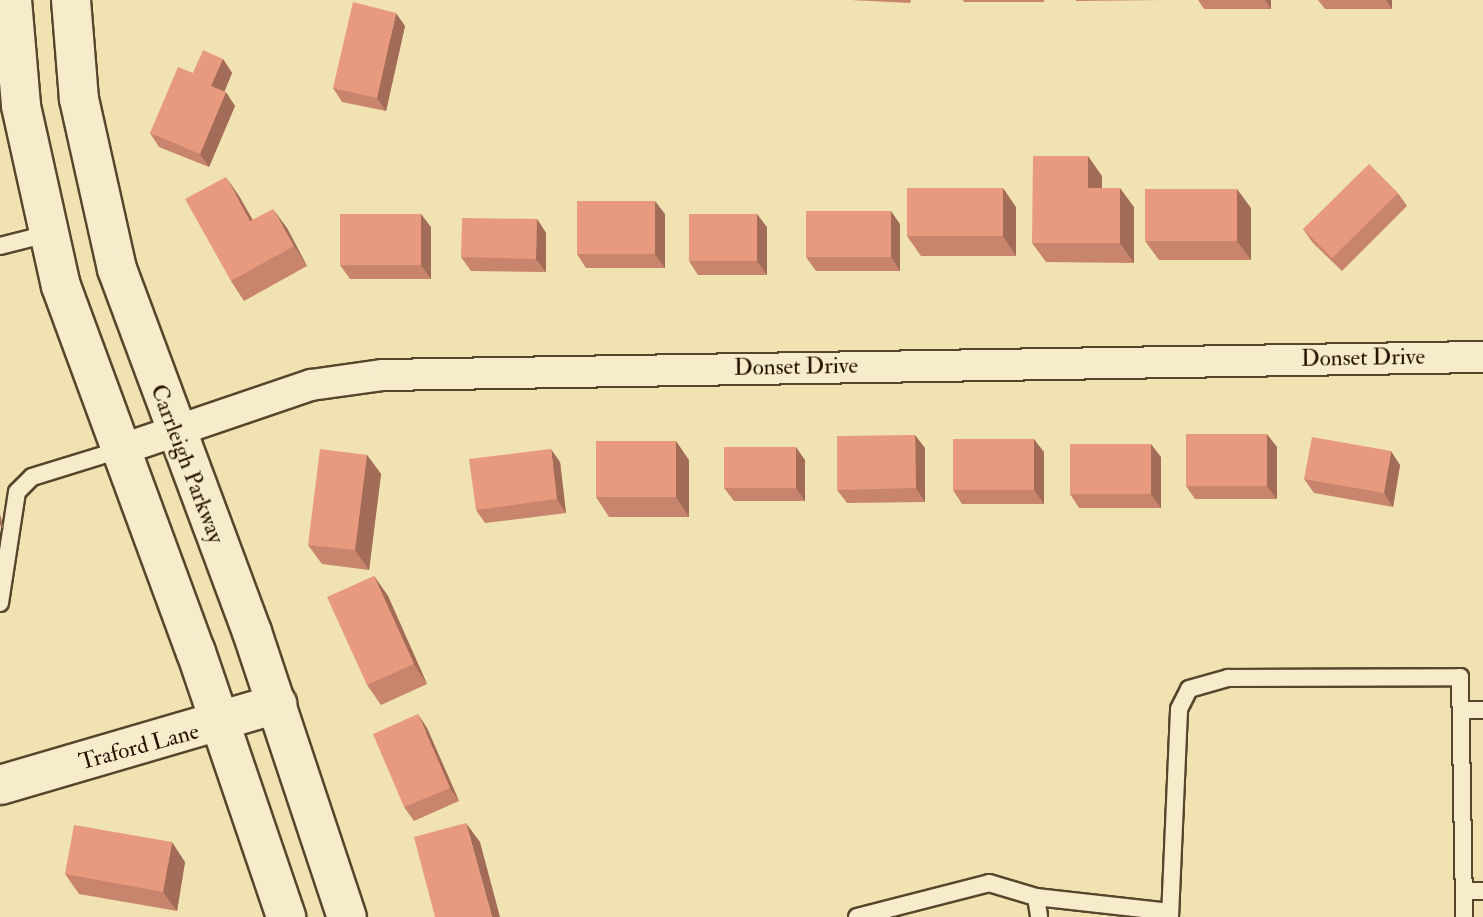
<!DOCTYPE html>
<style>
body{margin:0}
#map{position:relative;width:1483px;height:917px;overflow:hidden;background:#f1e2b1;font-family:"IM FELL Double Pica",serif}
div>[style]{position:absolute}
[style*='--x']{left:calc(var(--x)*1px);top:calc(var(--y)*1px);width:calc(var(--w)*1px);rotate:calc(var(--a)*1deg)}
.roads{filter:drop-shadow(2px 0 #56462c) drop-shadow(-2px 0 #56462c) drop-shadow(0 2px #56462c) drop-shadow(0 -2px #56462c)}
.lane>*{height:16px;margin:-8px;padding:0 8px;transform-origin:8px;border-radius:8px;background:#f6eccc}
.street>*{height:30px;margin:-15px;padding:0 15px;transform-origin:15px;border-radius:15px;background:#f6eccc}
.secondary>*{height:38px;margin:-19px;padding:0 19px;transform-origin:19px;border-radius:19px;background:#f6eccc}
.wall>*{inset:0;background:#c8846c}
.shaded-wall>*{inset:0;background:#a26c58}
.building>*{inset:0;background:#e89a7e}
span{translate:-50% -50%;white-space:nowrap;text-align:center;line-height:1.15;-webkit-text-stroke:5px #f6eccc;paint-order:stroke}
.street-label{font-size:23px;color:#231200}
</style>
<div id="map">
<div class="roads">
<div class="lane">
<i style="--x:0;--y:246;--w:49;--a:-14.3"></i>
<i style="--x:0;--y:603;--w:112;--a:-81.3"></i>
<i style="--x:17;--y:492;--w:21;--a:-45"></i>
<i style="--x:32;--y:477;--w:92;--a:-17.1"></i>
<i style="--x:1461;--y:710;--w:22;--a:0"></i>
<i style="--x:1464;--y:891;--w:19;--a:0"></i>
<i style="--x:1036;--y:897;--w:20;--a:81"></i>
<i style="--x:857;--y:917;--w:136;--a:-14.4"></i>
<i style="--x:989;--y:883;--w:49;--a:16.6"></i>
<i style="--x:1036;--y:897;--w:135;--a:6.4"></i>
<i style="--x:1170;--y:917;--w:208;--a:-87.5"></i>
<i style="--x:1179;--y:709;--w:22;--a:-63"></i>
<i style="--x:1189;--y:689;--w:41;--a:-15.8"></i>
<i style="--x:1228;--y:678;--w:232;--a:-0.2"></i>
<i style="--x:1460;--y:677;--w:240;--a:89"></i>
</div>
<div class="street">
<i style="--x:120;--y:450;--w:202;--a:-18.8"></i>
<i style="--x:311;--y:385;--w:73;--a:-7.9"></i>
<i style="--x:383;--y:375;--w:1100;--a:-0.94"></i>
</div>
<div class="secondary">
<i style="--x:12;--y:0;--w:106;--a:85.1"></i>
<i style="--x:21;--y:106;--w:184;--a:77.5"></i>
<i style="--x:61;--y:286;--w:390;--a:69.8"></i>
<i style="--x:196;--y:652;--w:280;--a:71.2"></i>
<i style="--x:71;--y:0;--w:99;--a:85.4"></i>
<i style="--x:79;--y:99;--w:174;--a:77.4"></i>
<i style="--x:117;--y:269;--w:387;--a:69.6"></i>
<i style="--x:252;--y:632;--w:300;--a:71.6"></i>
<i style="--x:0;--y:785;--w:289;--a:-16.3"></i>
</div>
</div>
<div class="wall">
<i style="clip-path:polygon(851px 0,911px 0,910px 3px)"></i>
<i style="clip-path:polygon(963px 0,1044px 0,1044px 2px,964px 2px)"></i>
<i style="clip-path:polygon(1076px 0,1162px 0,1076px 1px)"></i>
<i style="clip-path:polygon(1198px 0,1271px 0,1271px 9px,1204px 9px)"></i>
<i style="clip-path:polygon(1318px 0,1392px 0,1392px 9px,1325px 9px)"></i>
<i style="clip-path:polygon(405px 26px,386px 111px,342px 102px,333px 88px)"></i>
<i style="clip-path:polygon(223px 59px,232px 73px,224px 92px,235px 106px,209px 167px,159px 147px,150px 133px,193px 73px)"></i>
<i style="clip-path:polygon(1102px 176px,1102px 188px,1134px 207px,1134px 263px,1046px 262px,1032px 243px)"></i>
<i style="clip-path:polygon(1398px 193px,1407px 206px,1342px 271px,1313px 243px,1303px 229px)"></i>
<i style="clip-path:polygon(239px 196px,253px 220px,287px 228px,307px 266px,244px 301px,231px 281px)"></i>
<i style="clip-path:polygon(1016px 207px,1016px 256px,921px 256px,907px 236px)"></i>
<i style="clip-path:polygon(1251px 208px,1251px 260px,1159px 260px,1145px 241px)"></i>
<i style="clip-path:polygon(665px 214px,665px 268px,586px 268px,577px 254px)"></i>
<i style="clip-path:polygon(537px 219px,546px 233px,546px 272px,471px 271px,461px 257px)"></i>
<i style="clip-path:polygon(900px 224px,900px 271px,816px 271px,806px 257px)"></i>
<i style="clip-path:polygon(431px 227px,431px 279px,350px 279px,340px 265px)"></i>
<i style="clip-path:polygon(767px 227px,767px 275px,698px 275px,689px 261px)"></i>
<i style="clip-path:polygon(1277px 447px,1277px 499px,1195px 499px,1186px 486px)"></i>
<i style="clip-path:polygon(925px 448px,925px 502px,847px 503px,837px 490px)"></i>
<i style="clip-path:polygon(1044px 452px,1044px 504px,962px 504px,953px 490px)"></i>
<i style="clip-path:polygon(367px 455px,381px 474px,369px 570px,322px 564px,308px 545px)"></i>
<i style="clip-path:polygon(1161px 457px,1161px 508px,1079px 508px,1070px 494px)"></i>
<i style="clip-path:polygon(689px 460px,689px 517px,609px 517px,596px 497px)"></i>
<i style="clip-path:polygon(805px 460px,805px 501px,734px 501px,724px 488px)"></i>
<i style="clip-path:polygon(560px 462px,566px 513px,485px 523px,476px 510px)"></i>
<i style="clip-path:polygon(1400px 465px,1393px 507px,1314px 493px,1304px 479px)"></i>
<i style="clip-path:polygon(374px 576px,388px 596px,427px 684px,381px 705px,367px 685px)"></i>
<i style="clip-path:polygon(427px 728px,459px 801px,414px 821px,404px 807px)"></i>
<i style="clip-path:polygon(185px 862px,177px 911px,79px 894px,65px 874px)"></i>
</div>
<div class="shaded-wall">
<i style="clip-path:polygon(1265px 0,1271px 0,1271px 9px)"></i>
<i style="clip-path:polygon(1386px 0,1392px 0,1392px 9px)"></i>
<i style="clip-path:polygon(396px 13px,405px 26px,386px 111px,377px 98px)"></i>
<i style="clip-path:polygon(223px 59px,232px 73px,221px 100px,211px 86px)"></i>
<i style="clip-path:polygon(226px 92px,235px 106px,209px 167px,200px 154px)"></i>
<i style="clip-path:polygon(1088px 156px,1102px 176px,1102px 207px,1088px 188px)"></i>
<i style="clip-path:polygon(226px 177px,239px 196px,264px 241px,250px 221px)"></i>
<i style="clip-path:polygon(1003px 188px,1016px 207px,1016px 256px,1003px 236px)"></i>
<i style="clip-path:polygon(1120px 188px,1134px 207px,1134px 263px,1120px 243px)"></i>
<i style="clip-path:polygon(1237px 189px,1251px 208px,1251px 260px,1237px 241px)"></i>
<i style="clip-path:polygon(655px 201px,665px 214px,665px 268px,655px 254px)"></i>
<i style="clip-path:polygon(273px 209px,287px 228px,307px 266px,294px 246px)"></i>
<i style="clip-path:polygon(891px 211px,900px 224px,900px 271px,891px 257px)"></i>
<i style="clip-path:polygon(421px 214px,431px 227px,431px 279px,421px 265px)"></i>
<i style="clip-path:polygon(757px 214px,767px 227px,767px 275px,757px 261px)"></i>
<i style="clip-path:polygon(537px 219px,546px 233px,546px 272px,536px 259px)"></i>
<i style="clip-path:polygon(1267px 434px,1277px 447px,1277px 499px,1267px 486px)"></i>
<i style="clip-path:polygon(915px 435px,925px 448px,925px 502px,916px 488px)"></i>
<i style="clip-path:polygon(1034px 439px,1044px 452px,1044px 504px,1034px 490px)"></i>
<i style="clip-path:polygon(676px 441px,689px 460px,689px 517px,676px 497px)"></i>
<i style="clip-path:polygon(1151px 444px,1161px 457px,1161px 508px,1151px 494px)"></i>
<i style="clip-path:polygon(796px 447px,805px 460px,805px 501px,796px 488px)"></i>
<i style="clip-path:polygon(551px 449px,560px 462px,566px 513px,557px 499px)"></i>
<i style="clip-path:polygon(1391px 451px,1400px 465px,1393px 507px,1384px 493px)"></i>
<i style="clip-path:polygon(367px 455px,381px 474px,369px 570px,355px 550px)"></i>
<i style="clip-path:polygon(0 514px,4px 530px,0 525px)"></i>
<i style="clip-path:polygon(374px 576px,388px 596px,427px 684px,414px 664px)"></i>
<i style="clip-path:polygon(418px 714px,427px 728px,459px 801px,450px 788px)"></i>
<i style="clip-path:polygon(466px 823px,480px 842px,500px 917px,492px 917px)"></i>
<i style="clip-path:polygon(172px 842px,185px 862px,177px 911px,163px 892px)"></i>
</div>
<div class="building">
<i style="clip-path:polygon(353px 2px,396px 13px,377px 98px,333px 88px)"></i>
<i style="clip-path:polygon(203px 50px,223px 59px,211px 86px,226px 92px,200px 154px,150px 133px,178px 67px,193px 73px)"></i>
<i style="clip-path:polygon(1033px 156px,1088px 156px,1088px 188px,1120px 188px,1120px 243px,1032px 243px)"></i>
<i style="clip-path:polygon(1369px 164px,1398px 193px,1332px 258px,1303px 229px)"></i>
<i style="clip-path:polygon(226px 177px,250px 221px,273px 209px,294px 246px,231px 281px,185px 199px)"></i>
<i style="clip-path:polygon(907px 188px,1003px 188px,1003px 236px,907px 236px)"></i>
<i style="clip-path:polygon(1145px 189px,1237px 189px,1237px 241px,1145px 241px)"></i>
<i style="clip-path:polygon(577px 201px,655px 201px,655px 254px,577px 254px)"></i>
<i style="clip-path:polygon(806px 211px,891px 211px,891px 257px,806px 257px)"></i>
<i style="clip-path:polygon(340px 214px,421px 214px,421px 265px,340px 265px)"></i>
<i style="clip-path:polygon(689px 214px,757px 214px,757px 261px,689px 261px)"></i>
<i style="clip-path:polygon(462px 218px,537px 219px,536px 259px,461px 257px)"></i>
<i style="clip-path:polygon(1186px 434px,1267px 434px,1267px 486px,1186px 486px)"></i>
<i style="clip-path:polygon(915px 435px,916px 488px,837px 490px,837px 436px)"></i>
<i style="clip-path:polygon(1312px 437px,1391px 451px,1384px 493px,1304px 479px)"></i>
<i style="clip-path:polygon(953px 439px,1034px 439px,1034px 490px,953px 490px)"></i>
<i style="clip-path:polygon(596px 441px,676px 441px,676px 497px,596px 497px)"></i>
<i style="clip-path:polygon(1070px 444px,1151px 444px,1151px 494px,1070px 494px)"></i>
<i style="clip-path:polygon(724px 447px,796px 447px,796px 488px,724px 488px)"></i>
<i style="clip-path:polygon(320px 449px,367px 455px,355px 550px,308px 545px)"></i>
<i style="clip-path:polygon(551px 449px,557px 499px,476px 510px,469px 459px)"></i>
<i style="clip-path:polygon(374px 576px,414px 664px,367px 685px,327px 597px)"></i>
<i style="clip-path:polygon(418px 714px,450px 788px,404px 807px,373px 734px)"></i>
<i style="clip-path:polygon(466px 823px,492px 917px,435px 917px,414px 837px)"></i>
<i style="clip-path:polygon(74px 825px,172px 842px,163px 892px,65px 874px)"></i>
</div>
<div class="street-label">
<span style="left:1363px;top:358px;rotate:-1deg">Donset Drive</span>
<span style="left:796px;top:367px;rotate:-1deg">Donset Drive</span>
<span style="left:187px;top:464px;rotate:69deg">Carrleigh Parkway</span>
<span style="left:139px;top:747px;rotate:-15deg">Traford Lane</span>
</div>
</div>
